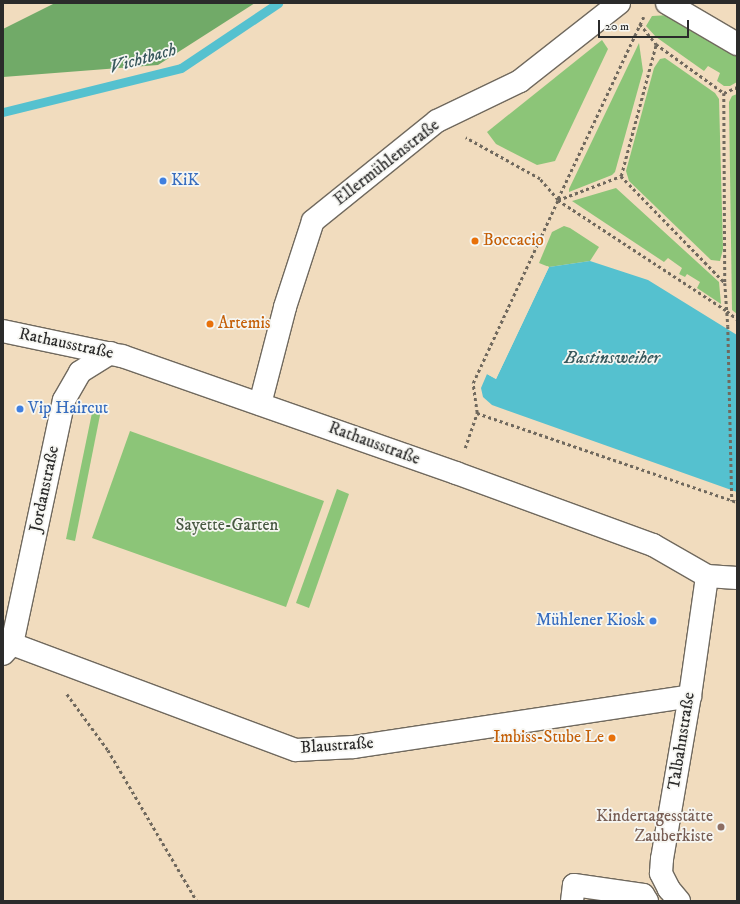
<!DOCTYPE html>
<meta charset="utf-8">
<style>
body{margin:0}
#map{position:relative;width:740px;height:904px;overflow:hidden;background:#f1dcbe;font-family:"IM FELL DW Pica",serif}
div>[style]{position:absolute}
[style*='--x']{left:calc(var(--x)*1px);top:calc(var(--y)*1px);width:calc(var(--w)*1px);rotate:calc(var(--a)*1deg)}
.green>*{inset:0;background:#8cc578}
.forest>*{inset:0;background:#71aa68}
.water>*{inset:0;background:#55c1cf}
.pier>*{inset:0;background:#f1dcbe}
.stream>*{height:9px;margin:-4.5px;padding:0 4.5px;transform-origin:4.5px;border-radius:4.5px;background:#55c1cf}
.path>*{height:2.5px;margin-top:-1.25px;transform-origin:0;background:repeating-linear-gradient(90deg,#70695e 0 3px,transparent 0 6px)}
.roads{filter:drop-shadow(1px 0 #70695e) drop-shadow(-1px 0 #70695e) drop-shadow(0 1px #70695e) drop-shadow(0 -1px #70695e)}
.minor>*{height:22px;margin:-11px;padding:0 11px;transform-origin:11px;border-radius:11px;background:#fff}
.dots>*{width:11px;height:11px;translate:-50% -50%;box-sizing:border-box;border:2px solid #f6f6f2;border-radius:50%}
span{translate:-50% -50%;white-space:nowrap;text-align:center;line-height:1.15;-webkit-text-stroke:3.5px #f6f6f2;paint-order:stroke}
.street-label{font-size:17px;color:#2b2b2b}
.shop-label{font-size:17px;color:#366cbe}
.left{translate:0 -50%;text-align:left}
.right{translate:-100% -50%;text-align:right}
.food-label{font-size:17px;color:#c56008}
.park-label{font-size:17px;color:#485942}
.education-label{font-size:17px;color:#785e54}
.water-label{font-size:18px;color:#38585c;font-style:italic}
.frame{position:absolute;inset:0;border:4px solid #2b2b2b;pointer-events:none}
.scale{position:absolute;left:598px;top:20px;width:91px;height:18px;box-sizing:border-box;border:2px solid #2b2b2b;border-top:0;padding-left:5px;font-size:12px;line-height:14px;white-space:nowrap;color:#2b2b2b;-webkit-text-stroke:3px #f6f6f2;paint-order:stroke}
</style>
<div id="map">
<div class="green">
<i style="clip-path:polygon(669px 15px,737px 56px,737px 82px,730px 86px,724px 86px,717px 81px,720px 73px,708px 66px,704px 71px,656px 37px,646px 26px,652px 16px)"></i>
<i style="clip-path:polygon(602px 40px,608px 49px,555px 161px,537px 165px,496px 144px,487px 132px)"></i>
<i style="clip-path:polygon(639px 43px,643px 71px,615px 172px,612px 175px,569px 192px,569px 189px)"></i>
<i style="clip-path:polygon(665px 58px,715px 93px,719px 99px,723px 249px,720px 261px,711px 260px,629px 181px,626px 171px,654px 68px,660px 59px)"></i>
<i style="clip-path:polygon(737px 94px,737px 314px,732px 310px,729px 102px,732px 96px)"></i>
<i style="clip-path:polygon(616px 188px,719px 282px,721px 304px,697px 288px,700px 282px,687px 274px,685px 277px,679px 274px,682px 268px,668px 258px,664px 262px,572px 201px)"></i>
<i style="clip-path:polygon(564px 226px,570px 228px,599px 247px,590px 261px,549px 267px,539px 263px,552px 232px)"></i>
<i style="clip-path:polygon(93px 408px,101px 410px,75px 541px,66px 539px)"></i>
<i style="clip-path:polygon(130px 431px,324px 501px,286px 607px,92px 538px)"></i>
<i style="clip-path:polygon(337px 489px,349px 494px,309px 608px,296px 603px)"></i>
</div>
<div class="forest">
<i style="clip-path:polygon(55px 3px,255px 3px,158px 65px,3px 77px,3px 29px)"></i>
</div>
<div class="water">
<i style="clip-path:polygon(590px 261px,648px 280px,737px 335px,737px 492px,492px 405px,483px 397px,481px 388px,487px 374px,496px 379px,549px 267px)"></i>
</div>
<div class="pier">
<i style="clip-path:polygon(547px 266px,549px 267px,496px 379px,487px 374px,488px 372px,495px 376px)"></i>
</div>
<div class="stream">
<i style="--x:3;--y:112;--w:183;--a:-13.9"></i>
<i style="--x:181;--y:68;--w:117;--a:-33.8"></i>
</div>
<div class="path">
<i style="--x:644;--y:17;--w:202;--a:115.2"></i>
<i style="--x:558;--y:200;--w:202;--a:33.3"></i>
<i style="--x:727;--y:311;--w:13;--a:39"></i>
<i style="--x:640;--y:24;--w:26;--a:51"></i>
<i style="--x:656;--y:44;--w:84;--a:35.8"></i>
<i style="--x:724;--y:93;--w:190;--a:89.7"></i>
<i style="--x:725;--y:283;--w:43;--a:86"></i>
<i style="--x:728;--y:326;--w:175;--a:88.7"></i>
<i style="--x:724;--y:93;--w:14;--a:-25"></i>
<i style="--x:621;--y:176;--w:137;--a:-75.1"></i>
<i style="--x:558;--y:200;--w:67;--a:-20.9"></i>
<i style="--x:621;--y:176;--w:149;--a:45.8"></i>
<i style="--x:477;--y:413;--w:275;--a:18.9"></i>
<i style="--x:465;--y:448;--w:37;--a:-71"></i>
<i style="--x:477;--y:413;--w:30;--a:-98"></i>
<i style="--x:473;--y:383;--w:202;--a:-65.1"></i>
<i style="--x:558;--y:200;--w:28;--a:-131"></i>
<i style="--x:540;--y:179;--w:85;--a:-151"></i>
<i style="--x:67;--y:694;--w:69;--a:53.8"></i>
<i style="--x:108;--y:750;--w:175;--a:59.5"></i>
</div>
<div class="roads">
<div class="minor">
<i style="--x:667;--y:3;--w:81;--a:30.4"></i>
<i style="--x:3;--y:331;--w:122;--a:11.9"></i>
<i style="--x:122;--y:356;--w:354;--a:19.3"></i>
<i style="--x:456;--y:473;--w:210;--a:20.1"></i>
<i style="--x:653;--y:545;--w:62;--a:29.9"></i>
<i style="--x:707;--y:576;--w:30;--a:4"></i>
<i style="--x:260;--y:404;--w:100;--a:-75.5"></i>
<i style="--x:285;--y:307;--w:90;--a:-72"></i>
<i style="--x:313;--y:221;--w:159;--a:-38.9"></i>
<i style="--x:437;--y:121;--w:92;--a:-25.7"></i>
<i style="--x:520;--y:81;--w:126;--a:-38.2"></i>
<i style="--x:12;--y:644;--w:249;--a:-78"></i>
<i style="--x:64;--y:400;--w:32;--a:-60"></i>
<i style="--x:80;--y:372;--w:36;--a:-32"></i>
<i style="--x:3;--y:654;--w:13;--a:-48"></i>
<i style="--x:12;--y:644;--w:303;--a:20.5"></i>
<i style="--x:296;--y:750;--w:58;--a:-3"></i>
<i style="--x:354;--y:747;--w:340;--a:-8.6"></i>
<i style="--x:572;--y:901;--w:16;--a:-83"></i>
<i style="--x:574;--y:885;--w:70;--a:8.2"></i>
<i style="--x:643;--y:895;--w:7;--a:56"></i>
<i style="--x:679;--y:901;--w:16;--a:-130"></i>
<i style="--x:669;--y:889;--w:18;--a:-117"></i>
<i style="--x:661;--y:873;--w:14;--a:-86"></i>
<i style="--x:662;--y:859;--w:165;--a:-80.3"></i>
<i style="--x:690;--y:696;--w:121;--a:-81.9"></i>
</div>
</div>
<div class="dots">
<i style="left:163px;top:181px;background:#3f7fe0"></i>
<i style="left:475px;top:241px;background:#e8710a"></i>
<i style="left:210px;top:324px;background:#e8710a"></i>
<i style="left:20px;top:409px;background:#3f7fe0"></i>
<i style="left:653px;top:621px;background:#3f7fe0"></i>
<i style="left:612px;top:738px;background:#e8710a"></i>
<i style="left:721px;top:827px;background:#8d6e63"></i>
</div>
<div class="street-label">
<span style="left:387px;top:163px;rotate:-38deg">Ellermühlenstraße</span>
<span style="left:66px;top:344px;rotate:12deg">Rathausstraße</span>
<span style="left:374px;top:444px;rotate:20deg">Rathausstraße</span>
<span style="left:45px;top:489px;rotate:-78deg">Jordanstraße</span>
<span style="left:682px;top:741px;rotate:-81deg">Talbahnstraße</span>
<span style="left:337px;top:746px;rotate:-4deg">Blaustraße</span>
</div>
<div class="shop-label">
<span class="left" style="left:171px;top:181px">KiK</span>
<span class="left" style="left:28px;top:409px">Vip Haircut</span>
<span class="right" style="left:645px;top:621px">Mühlener Kiosk</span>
</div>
<div class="food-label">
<span class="left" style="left:483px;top:241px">Boccacio</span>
<span class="left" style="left:218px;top:324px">Artemis</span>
<span class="right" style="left:604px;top:738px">Imbiss-Stube Le</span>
</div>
<div class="park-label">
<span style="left:227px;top:526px">Sayette-Garten</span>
</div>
<div class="education-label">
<span class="right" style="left:713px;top:827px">Kindertagesstätte<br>Zauberkiste</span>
</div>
<div class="water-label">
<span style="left:143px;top:59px;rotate:-16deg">Vichtbach</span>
<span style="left:612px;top:358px">Bastinsweiher</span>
</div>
<div class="frame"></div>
<div class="scale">20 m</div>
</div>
